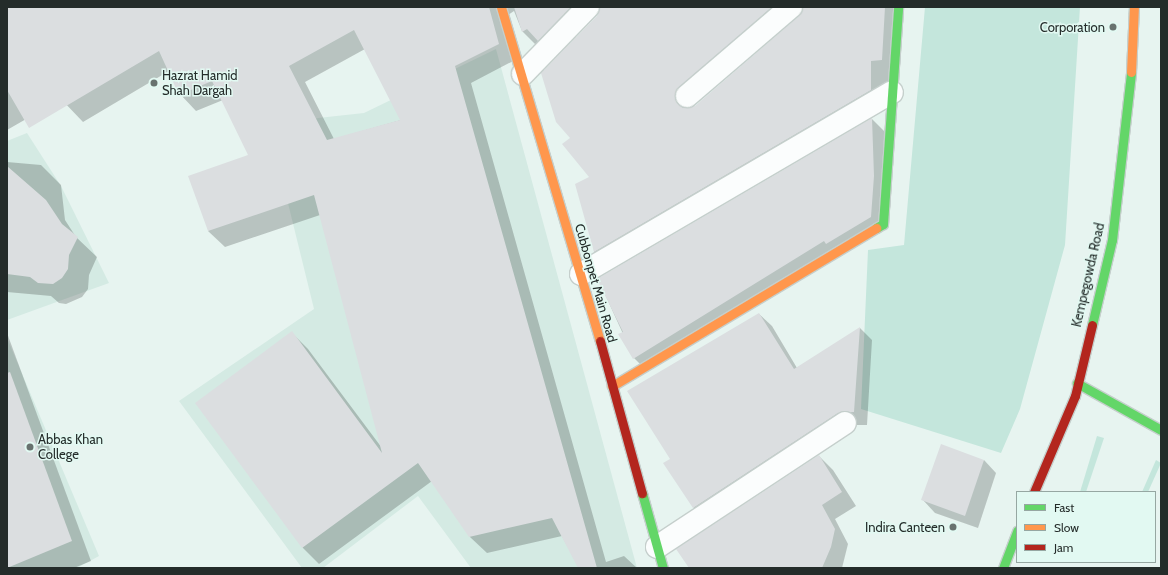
<!DOCTYPE html>
<style>
body{margin:0}
#map{position:relative;width:1168px;height:575px;overflow:hidden;background:#e7f4f0;font-family:Cabin,sans-serif}
div>[style]{position:absolute}
[style*='--x']{left:calc(var(--x)*1px);top:calc(var(--y)*1px);width:calc(var(--w)*1px);rotate:calc(var(--a)*1deg)}
.built>*{inset:0;background:#d4eae3}
.green>*{inset:0;background:#c4e6dc}
.shadow>*{inset:0;background:#0003}
.building>*{inset:0;background:#dbdee0}
.roads{filter:drop-shadow(1px 0 #c5cfcc) drop-shadow(-1px 0 #c5cfcc) drop-shadow(0 1px #c5cfcc) drop-shadow(0 -1px #c5cfcc)}
.street>*{height:22px;margin:-11px;padding:0 11px;transform-origin:11px;border-radius:11px;background:#fbfdfd}
.fast>*{height:9px;margin:-4.5px;padding:0 4.5px;transform-origin:4.5px;border-radius:4.5px;background:#63d668}
.slow>*{height:9px;margin:-4.5px;padding:0 4.5px;transform-origin:4.5px;border-radius:4.5px;background:#ff974d}
.jam>*{height:9px;margin:-4.5px;padding:0 4.5px;transform-origin:4.5px;border-radius:4.5px;background:#b3261e}
.dots>*{width:11px;height:11px;translate:-50% -50%;box-sizing:border-box;border:2px solid #e2f9f2;border-radius:50%}
span{translate:-50% -50%;white-space:nowrap;text-align:center;line-height:1.15;-webkit-text-stroke:3px #e2f9f2;paint-order:stroke}
.poi-label{font-size:13px;color:#242c2a}
.right{translate:-100% -50%;text-align:right}
.left{translate:0 -50%;text-align:left}
.street-label{font-size:13px;color:#242c2a}
.frame{position:absolute;inset:0;border:8px solid #242c2a;pointer-events:none}
.legend{position:absolute;left:1016px;top:491px;width:140px;height:72px;box-sizing:border-box;background:#e2f9f2;border:1px solid #96a7a2;margin:0;padding:5px 7px;list-style:none;font-size:12px;color:#242c2a}
.legend li{display:flex;align-items:center;gap:8px;height:20px}
.legend b{width:20px;border:1px solid #96a7a2}
</style>
<div id="map">
<div class="built">
<i style="clip-path:polygon(496px 49px,637px 568px,471px 568px,418px 496px,323px 568px,302px 568px,179px 401px,314px 309px,271px 134px,318px 118px,364px 113px)"></i>
<i style="clip-path:polygon(27px 133px,61px 186px,109px 283px,7px 320px,7px 141px)"></i>
<i style="clip-path:polygon(7px 338px,99px 556px,77px 568px,7px 568px)"></i>
</div>
<div class="green">
<i style="clip-path:polygon(925px 7px,1080px 7px,1065px 245px,1020px 409px,1001px 453px,861px 409px,868px 250px,904px 245px)"></i>
<i style="clip-path:polygon(1097px 436px,1104px 438px,1086px 492px,1080px 492px)"></i>
<i style="clip-path:polygon(1156px 460px,1161px 463px,1148px 492px,1142px 492px)"></i>
</div>
<div class="shadow">
<i style="clip-path:polygon(evenodd,7px 7px,903px 7px,888px 106px,611px 268px,594px 252px,590px 177px,571px 138px,599px 13px,539px 48px,522px 31px,514px 11px,508px 15px,515px 60px,471px 83px,606px 562px,624px 556px,637px 568px,579px 568px,562px 536px,487px 553px,470px 537px,432px 481px,319px 564px,303px 548px,197px 403px,292px 333px,308px 349px,382px 448px,320px 215px,225px 247px,208px 231px,250px 155px,223px 100px,196px 111px,180px 94px,169px 71px,83px 122px,61px 99px,7px 130px,7px 7px,802px 11px,800px 17px,693px 109px,695px 103px,802px 11px,7px 7px,365px 49px,401px 120px,334px 139px,305px 82px,365px 49px)"></i>
<i style="clip-path:polygon(872px 119px,884px 131px,883px 229px,646px 370px,634px 358px,598px 279px)"></i>
<i style="clip-path:polygon(7px 162px,41px 165px,61px 185px,65px 220px,76px 237px,97px 257px,89px 275px,88px 289px,82px 297px,66px 304px,59px 303px,51px 296px,7px 292px)"></i>
<i style="clip-path:polygon(759px 314px,772px 326px,797px 368px,860px 328px,872px 340px,867px 425px,851px 425px,706px 520px,694px 508px,665px 464px,671px 460px)"></i>
<i style="clip-path:polygon(7px 333px,91px 561px,74px 568px,7px 568px)"></i>
<i style="clip-path:polygon(819px 456px,833px 470px,856px 506px,835px 519px,848px 544px,842px 568px,690px 568px)"></i>
<i style="clip-path:polygon(984px 460px,996px 473px,978px 528px,935px 513px,923px 500px)"></i>
</div>
<div class="building">
<i style="clip-path:polygon(evenodd,7px 7px,489px 7px,499px 44px,455px 66px,597px 568px,578px 568px,552px 518px,469px 537px,418px 463px,302px 548px,195px 403px,292px 331px,382px 453px,314px 195px,208px 231px,188px 176px,248px 155px,212px 81px,179px 95px,159px 51px,29px 128px,7px 90px,7px 7px,354px 30px,400px 120px,327px 140px,289px 66px,354px 30px)"></i>
<i style="clip-path:polygon(514px 7px,571px 7px,538px 41px,527px 29px,522px 32px)"></i>
<i style="clip-path:polygon(600px 7px,772px 7px,679px 87px,675px 99px,683px 108px,695px 106px,799px 16px,803px 7px,885px 7px,882px 60px,871px 61px,871px 90px,594px 252px,575px 184px,589px 177px,562px 144px,570px 138px,556px 122px,541px 73px,597px 16px)"></i>
<i style="clip-path:polygon(872px 118px,874px 176px,871px 217px,826px 244px,824px 241px,633px 359px,618px 334px,623px 332px,597px 279px)"></i>
<i style="clip-path:polygon(7px 166px,46px 200px,62px 224px,78px 237px,69px 255px,68px 269px,62px 278px,53px 284px,38px 283px,30px 277px,7px 274px)"></i>
<i style="clip-path:polygon(759px 313px,794px 369px,860px 327px,854px 412px,838px 413px,693px 508px,663px 463px,670px 459px,627px 391px)"></i>
<i style="clip-path:polygon(10px 372px,72px 541px,7px 568px,7px 373px)"></i>
<i style="clip-path:polygon(941px 444px,984px 460px,965px 516px,921px 500px)"></i>
<i style="clip-path:polygon(819px 455px,842px 492px,822px 505px,835px 529px,831px 547px,822px 568px,689px 568px,676px 549px)"></i>
</div>
<div class="roads">
<div class="street">
<i style="--x:523;--y:74;--w:93;--a:-45.9"></i>
<i style="--x:687;--y:96;--w:137;--a:-40.6"></i>
<i style="--x:581;--y:274;--w:360;--a:-30.3"></i>
<i style="--x:657;--y:547;--w:225;--a:-33.4"></i>
</div>
<div class="fast">
<i style="--x:876;--y:228;--w:8;--a:-30"></i>
<i style="--x:883;--y:224;--w:218;--a:-86"></i>
<i style="--x:1092;--y:325;--w:87;--a:-76.8"></i>
<i style="--x:1112;--y:240;--w:169;--a:-83.5"></i>
<i style="--x:1077;--y:383;--w:96;--a:29.2"></i>
<i style="--x:642;--y:493;--w:78;--a:74.4"></i>
<i style="--x:1003;--y:568;--w:40;--a:-69"></i>
</div>
<div class="slow">
<i style="--x:501;--y:7;--w:348;--a:73.5"></i>
<i style="--x:1131;--y:72;--w:65;--a:-87.4"></i>
<i style="--x:612;--y:386;--w:308;--a:-30.9"></i>
</div>
<div class="jam">
<i style="--x:600;--y:341;--w:158;--a:74.6"></i>
<i style="--x:1034;--y:492;--w:104;--a:-66.9"></i>
<i style="--x:1075;--y:396;--w:73;--a:-76.5"></i>
</div>
</div>
<div class="dots">
<i style="left:1113px;top:27px;background:#68726f"></i>
<i style="left:154px;top:83px;background:#68726f"></i>
<i style="left:30px;top:447px;background:#68726f"></i>
<i style="left:953px;top:527px;background:#68726f"></i>
</div>
<div class="poi-label">
<span class="right" style="left:1105px;top:27px">Corporation</span>
<span class="left" style="left:162px;top:83px">Hazrat Hamid<br>Shah Dargah</span>
<span class="left" style="left:38px;top:447px">Abbas Khan<br>College</span>
<span class="right" style="left:945px;top:527px">Indira Canteen</span>
</div>
<div class="street-label">
<span style="left:1088px;top:275px;rotate:-77deg">Kempegowda Road</span>
<span style="left:596px;top:283px;rotate:74deg">Cubbonpet Main Road</span>
</div>
<div class="frame"></div>
<ul class="legend">
<li><b style="height:5px;background:#63d668"></b>Fast</li>
<li><b style="height:5px;background:#ff974d"></b>Slow</li>
<li><b style="height:5px;background:#b3261e"></b>Jam</li>
</ul>
</div>
